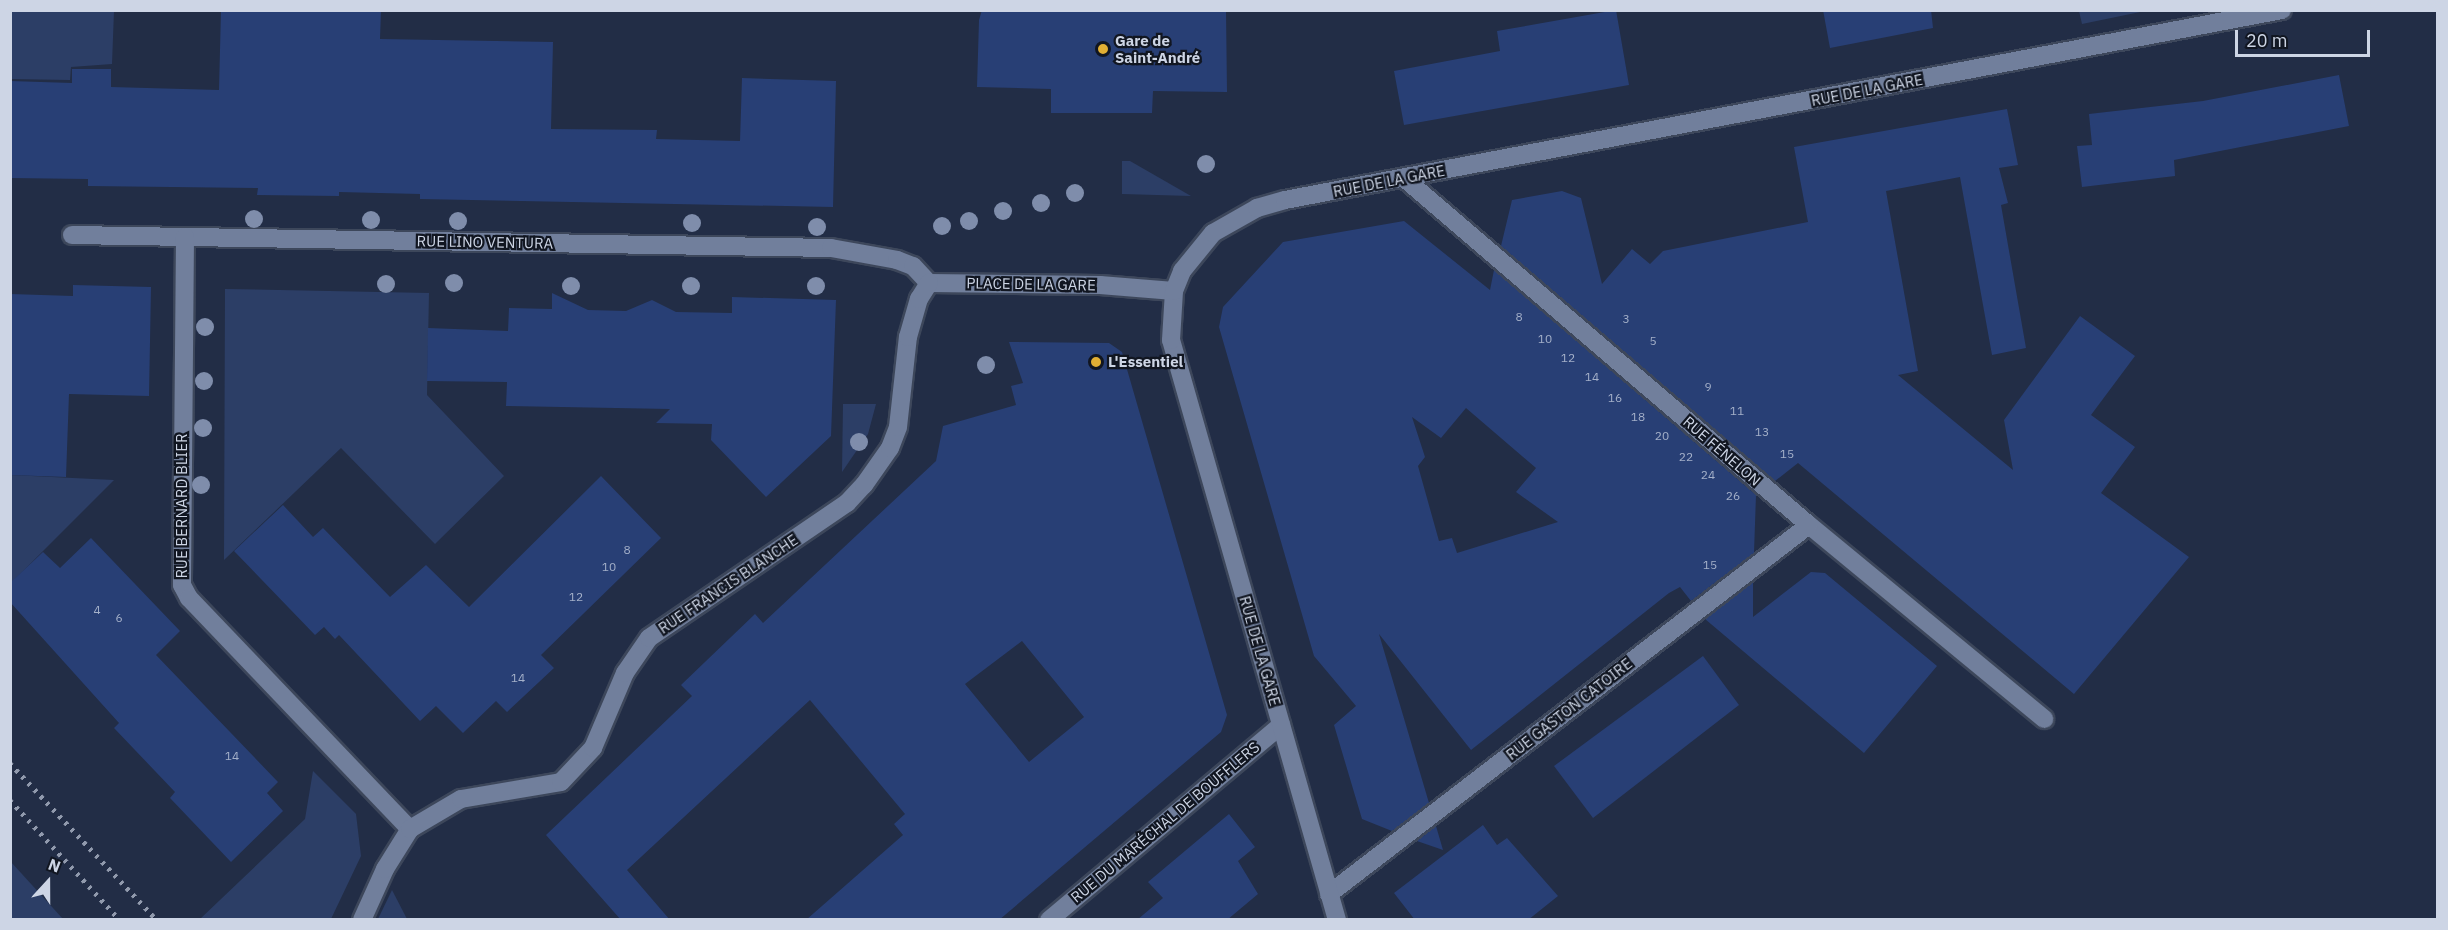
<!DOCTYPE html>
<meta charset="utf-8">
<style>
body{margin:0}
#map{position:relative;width:2448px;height:930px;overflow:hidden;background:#222d46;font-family:"IBM Plex Sans",sans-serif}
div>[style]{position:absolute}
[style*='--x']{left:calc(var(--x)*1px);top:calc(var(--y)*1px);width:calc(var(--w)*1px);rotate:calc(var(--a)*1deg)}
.green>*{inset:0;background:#2c3e66}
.building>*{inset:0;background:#283f75}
.roads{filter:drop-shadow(2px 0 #3d475b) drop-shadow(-2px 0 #3d475b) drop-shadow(0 2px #3d475b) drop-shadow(0 -2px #3d475b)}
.street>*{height:18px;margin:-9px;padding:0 9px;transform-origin:9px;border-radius:9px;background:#717f9c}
.rail>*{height:4.5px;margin-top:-2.25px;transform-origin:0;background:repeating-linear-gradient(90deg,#919aad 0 3px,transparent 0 9px)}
.trees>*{width:18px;height:18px;margin:-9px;border-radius:50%;background:#7f8dab}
.dots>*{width:16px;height:16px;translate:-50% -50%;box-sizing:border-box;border:3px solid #111621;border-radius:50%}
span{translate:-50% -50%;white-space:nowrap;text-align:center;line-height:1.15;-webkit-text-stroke:4.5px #111621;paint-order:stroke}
.number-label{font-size:12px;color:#a4b0c9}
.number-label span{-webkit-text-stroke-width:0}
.poi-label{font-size:15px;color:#cdd5e5;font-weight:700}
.left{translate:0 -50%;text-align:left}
.street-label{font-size:15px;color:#cdd5e5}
.frame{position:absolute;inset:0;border:12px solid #cdd5e5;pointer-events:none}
.north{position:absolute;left:18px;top:852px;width:60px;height:60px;-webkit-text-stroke:4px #111621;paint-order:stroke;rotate:21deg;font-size:16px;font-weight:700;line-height:24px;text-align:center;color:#cdd5e5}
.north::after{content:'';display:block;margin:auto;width:21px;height:27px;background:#cdd5e5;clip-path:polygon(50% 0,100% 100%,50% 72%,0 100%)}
.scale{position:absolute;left:2235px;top:30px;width:135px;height:27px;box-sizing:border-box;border:3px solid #cdd5e5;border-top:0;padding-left:8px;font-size:18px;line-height:21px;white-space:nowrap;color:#cdd5e5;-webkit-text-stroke:4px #111621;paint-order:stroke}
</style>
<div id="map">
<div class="green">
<i style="clip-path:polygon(11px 10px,114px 11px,112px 64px,71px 67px,70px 80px,11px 79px)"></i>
<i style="clip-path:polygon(2079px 11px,2079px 10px,2145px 11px,2082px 24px)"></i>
<i style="clip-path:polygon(1122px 161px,1130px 161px,1191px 196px,1122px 194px)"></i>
<i style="clip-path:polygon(225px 289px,429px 293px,427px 395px,504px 476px,435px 544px,341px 448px,224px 560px)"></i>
<i style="clip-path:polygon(843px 404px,876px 404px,868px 434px,842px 472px)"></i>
<i style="clip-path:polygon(11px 475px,114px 480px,11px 583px)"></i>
<i style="clip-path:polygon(313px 771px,356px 814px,361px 856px,331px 919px,200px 919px,305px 819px)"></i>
<i style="clip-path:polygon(10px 862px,11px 862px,63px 919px,11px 919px)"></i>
<i style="clip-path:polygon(392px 890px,407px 919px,378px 919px)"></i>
</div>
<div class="building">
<i style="clip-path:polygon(221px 10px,381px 10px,380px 39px,553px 42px,551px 129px,657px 130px,656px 139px,740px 141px,742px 78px,836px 81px,833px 207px,420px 199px,420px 194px,339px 192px,339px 196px,257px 195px,258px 188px,88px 186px,88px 179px,10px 178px,10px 81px,72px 83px,72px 69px,111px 69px,111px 87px,219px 90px)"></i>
<i style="clip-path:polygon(982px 10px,1226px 10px,1227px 92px,1153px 91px,1152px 113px,1051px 113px,1051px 89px,977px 87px,979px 20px)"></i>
<i style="clip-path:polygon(1616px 10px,1629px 85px,1404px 125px,1394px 71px,1500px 51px,1497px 31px)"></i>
<i style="clip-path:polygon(1823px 10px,1931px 10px,1933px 28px,1830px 48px)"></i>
<i style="clip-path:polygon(2339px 75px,2349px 126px,2174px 160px,2175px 176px,2082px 187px,2077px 146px,2092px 145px,2089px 114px,2203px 101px)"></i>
<i style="clip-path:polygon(2007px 109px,2018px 165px,1999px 168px,2008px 203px,2001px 205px,2026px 348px,1992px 355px,1960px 177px,1886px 191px,1918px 371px,1898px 375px,2013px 470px,2004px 420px,2080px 316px,2135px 356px,2091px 415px,2135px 447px,2101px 493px,2189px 557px,2074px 694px,1798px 463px,1775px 481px,1501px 246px,1512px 200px,1562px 191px,1581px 198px,1602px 284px,1632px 249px,1650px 264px,1663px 251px,1808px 222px,1794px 147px)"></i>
<i style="clip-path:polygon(evenodd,1404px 221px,1490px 290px,1494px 270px,1756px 495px,1754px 553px,1691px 601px,1680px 587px,1669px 593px,1471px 750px,1379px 634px,1429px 803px,1392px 831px,1362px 819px,1334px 725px,1356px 706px,1314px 656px,1219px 327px,1223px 307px,1283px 242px,1404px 221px,1466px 408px,1536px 468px,1516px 492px,1558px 522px,1457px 553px,1452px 538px,1439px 541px,1418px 466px,1425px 457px,1412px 417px,1441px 438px,1466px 408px)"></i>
<i style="clip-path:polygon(73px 285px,151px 287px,149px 396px,69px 394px,66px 477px,10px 475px,10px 294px,73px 296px)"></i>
<i style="clip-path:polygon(552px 293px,588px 310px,626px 311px,652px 300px,676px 312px,732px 313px,732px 297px,836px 300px,831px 436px,766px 497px,711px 440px,712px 424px,656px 423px,670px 409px,506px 406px,507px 382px,427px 381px,428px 328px,508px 331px,509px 308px,552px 309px)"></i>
<i style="clip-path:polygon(evenodd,1009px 342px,1109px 343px,1122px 352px,1227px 715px,1221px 732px,999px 920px,806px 920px,903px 835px,894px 824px,905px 814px,810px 700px,627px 870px,670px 920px,621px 920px,546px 835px,692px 696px,681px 685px,755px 614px,763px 623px,936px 461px,943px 426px,1016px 405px,1011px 386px,1023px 383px,1009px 342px,1022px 641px,1084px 717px,1029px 762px,965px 684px,1022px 641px)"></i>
<i style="clip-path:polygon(601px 476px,661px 538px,541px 655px,554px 668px,507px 712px,496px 701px,463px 733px,436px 706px,420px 721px,339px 635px,335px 639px,324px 627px,315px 635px,234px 551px,283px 505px,313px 537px,323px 528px,390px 597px,426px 565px,469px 607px)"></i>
<i style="clip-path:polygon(91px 538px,180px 631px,156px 655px,278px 782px,267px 793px,283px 811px,231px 862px,170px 798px,175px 792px,114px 728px,119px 723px,10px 602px,10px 583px,43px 552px,60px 568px)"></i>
<i style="clip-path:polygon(1811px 572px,1825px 573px,1937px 666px,1864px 753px,1705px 619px,1753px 582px,1753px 617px)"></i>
<i style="clip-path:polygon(1703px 656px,1739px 705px,1593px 818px,1554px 766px)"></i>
<i style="clip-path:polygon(1229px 814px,1255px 847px,1238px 861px,1258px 894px,1227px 920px,1137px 920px,1163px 898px,1148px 882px)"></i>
<i style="clip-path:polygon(1483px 825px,1497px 845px,1507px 838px,1558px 896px,1528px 920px,1415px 920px,1394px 893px)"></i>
<i style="clip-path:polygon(1436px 826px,1443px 850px,1417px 841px)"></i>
</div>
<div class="roads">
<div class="street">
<i style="--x:1404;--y:178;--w:533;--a:40.59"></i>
<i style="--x:1809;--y:525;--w:305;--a:39.5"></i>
<i style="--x:72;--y:235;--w:759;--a:0.98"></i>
<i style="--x:831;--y:248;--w:67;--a:10.3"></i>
<i style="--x:897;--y:260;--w:17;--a:21"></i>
<i style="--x:913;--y:266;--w:23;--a:47"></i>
<i style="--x:929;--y:283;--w:171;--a:0.7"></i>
<i style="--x:1100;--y:285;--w:74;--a:4.6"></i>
<i style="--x:185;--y:237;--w:348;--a:90.5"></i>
<i style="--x:182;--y:585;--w:15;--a:62"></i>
<i style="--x:189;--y:598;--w:320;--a:46.3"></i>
<i style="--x:1329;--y:894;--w:605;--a:-37.55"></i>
<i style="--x:362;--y:920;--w:56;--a:-65.7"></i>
<i style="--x:385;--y:869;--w:47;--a:-58"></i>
<i style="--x:410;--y:829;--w:59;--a:-30.5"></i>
<i style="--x:461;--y:799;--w:101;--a:-9.6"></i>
<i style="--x:561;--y:782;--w:47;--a:-46.7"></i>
<i style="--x:593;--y:748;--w:82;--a:-66.9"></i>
<i style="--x:625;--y:673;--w:42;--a:-55.6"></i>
<i style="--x:649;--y:638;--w:240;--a:-34.3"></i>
<i style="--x:847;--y:503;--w:25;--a:-47"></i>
<i style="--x:864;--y:485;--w:45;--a:-54.9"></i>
<i style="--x:890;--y:448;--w:22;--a:-69"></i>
<i style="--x:898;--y:427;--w:91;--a:-83.7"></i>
<i style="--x:908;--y:337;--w:40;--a:-74"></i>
<i style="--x:919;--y:299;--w:19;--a:-58"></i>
<i style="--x:1049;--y:920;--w:303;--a:-40"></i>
<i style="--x:1337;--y:920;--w:603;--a:-105.97"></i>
<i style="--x:1171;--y:340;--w:49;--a:-86.5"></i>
<i style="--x:1174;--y:291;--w:22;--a:-68"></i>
<i style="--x:1182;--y:271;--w:49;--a:-50.8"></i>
<i style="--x:1213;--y:233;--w:51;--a:-29.6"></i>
<i style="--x:1257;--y:208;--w:29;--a:-16"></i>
<i style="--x:1285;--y:200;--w:1015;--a:-10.79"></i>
</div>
</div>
<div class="rail">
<i style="--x:10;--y:763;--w:215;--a:46.9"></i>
<i style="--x:10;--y:800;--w:163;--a:47.5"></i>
</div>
<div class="trees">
<i style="left:1206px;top:164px"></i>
<i style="left:1075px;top:193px"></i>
<i style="left:1041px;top:203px"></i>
<i style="left:1003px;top:211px"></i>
<i style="left:254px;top:219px"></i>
<i style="left:371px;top:220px"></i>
<i style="left:458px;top:221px"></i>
<i style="left:969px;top:221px"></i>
<i style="left:692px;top:223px"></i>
<i style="left:942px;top:226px"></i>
<i style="left:817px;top:227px"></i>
<i style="left:454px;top:283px"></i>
<i style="left:386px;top:284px"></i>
<i style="left:571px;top:286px"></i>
<i style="left:691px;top:286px"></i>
<i style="left:816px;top:286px"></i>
<i style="left:205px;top:327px"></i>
<i style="left:986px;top:365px"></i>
<i style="left:204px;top:381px"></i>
<i style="left:203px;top:428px"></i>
<i style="left:859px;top:442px"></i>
<i style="left:201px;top:485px"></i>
</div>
<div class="dots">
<i style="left:1103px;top:49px;background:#e1af34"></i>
<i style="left:1096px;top:362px;background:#e1af34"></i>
</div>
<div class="number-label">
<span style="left:1519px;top:317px">8</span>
<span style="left:1626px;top:319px">3</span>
<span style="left:1545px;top:339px">10</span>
<span style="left:1653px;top:341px">5</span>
<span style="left:1568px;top:358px">12</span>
<span style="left:1592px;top:377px">14</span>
<span style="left:1708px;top:387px">9</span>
<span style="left:1615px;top:398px">16</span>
<span style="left:1737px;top:411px">11</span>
<span style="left:1638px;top:417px">18</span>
<span style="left:1762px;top:432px">13</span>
<span style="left:1662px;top:436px">20</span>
<span style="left:1787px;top:454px">15</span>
<span style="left:1686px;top:457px">22</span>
<span style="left:1708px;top:475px">24</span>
<span style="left:1733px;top:496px">26</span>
<span style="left:627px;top:550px">8</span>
<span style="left:1710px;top:565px">15</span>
<span style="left:609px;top:567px">10</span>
<span style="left:576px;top:597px">12</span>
<span style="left:97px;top:610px">4</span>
<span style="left:119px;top:618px">6</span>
<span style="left:518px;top:678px">14</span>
<span style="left:232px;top:756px">14</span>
</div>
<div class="poi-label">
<span class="left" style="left:1115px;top:49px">Gare de<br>Saint-André</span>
<span class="left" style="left:1108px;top:362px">L'Essentiel</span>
</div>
<div class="street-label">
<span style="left:1867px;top:90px;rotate:-11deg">RUE DE LA GARE</span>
<span style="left:1389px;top:181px;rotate:-11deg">RUE DE LA GARE</span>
<span style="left:485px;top:242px;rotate:1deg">RUE LINO VENTURA</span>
<span style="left:1031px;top:284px;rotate:1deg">PLACE DE LA GARE</span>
<span style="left:1722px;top:451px;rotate:41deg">RUE FÉNELON</span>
<span style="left:182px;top:506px;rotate:-90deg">RUE BERNARD BLIER</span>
<span style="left:728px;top:584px;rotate:-34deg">RUE FRANCIS BLANCHE</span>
<span style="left:1260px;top:651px;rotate:74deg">RUE DE LA GARE</span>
<span style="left:1569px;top:709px;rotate:-38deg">RUE GASTON CATOIRE</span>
<span style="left:1165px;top:822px;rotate:-40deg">RUE DU MARÉCHAL DE BOUFFLERS</span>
</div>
<div class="frame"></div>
<div class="north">N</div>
<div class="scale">20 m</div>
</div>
